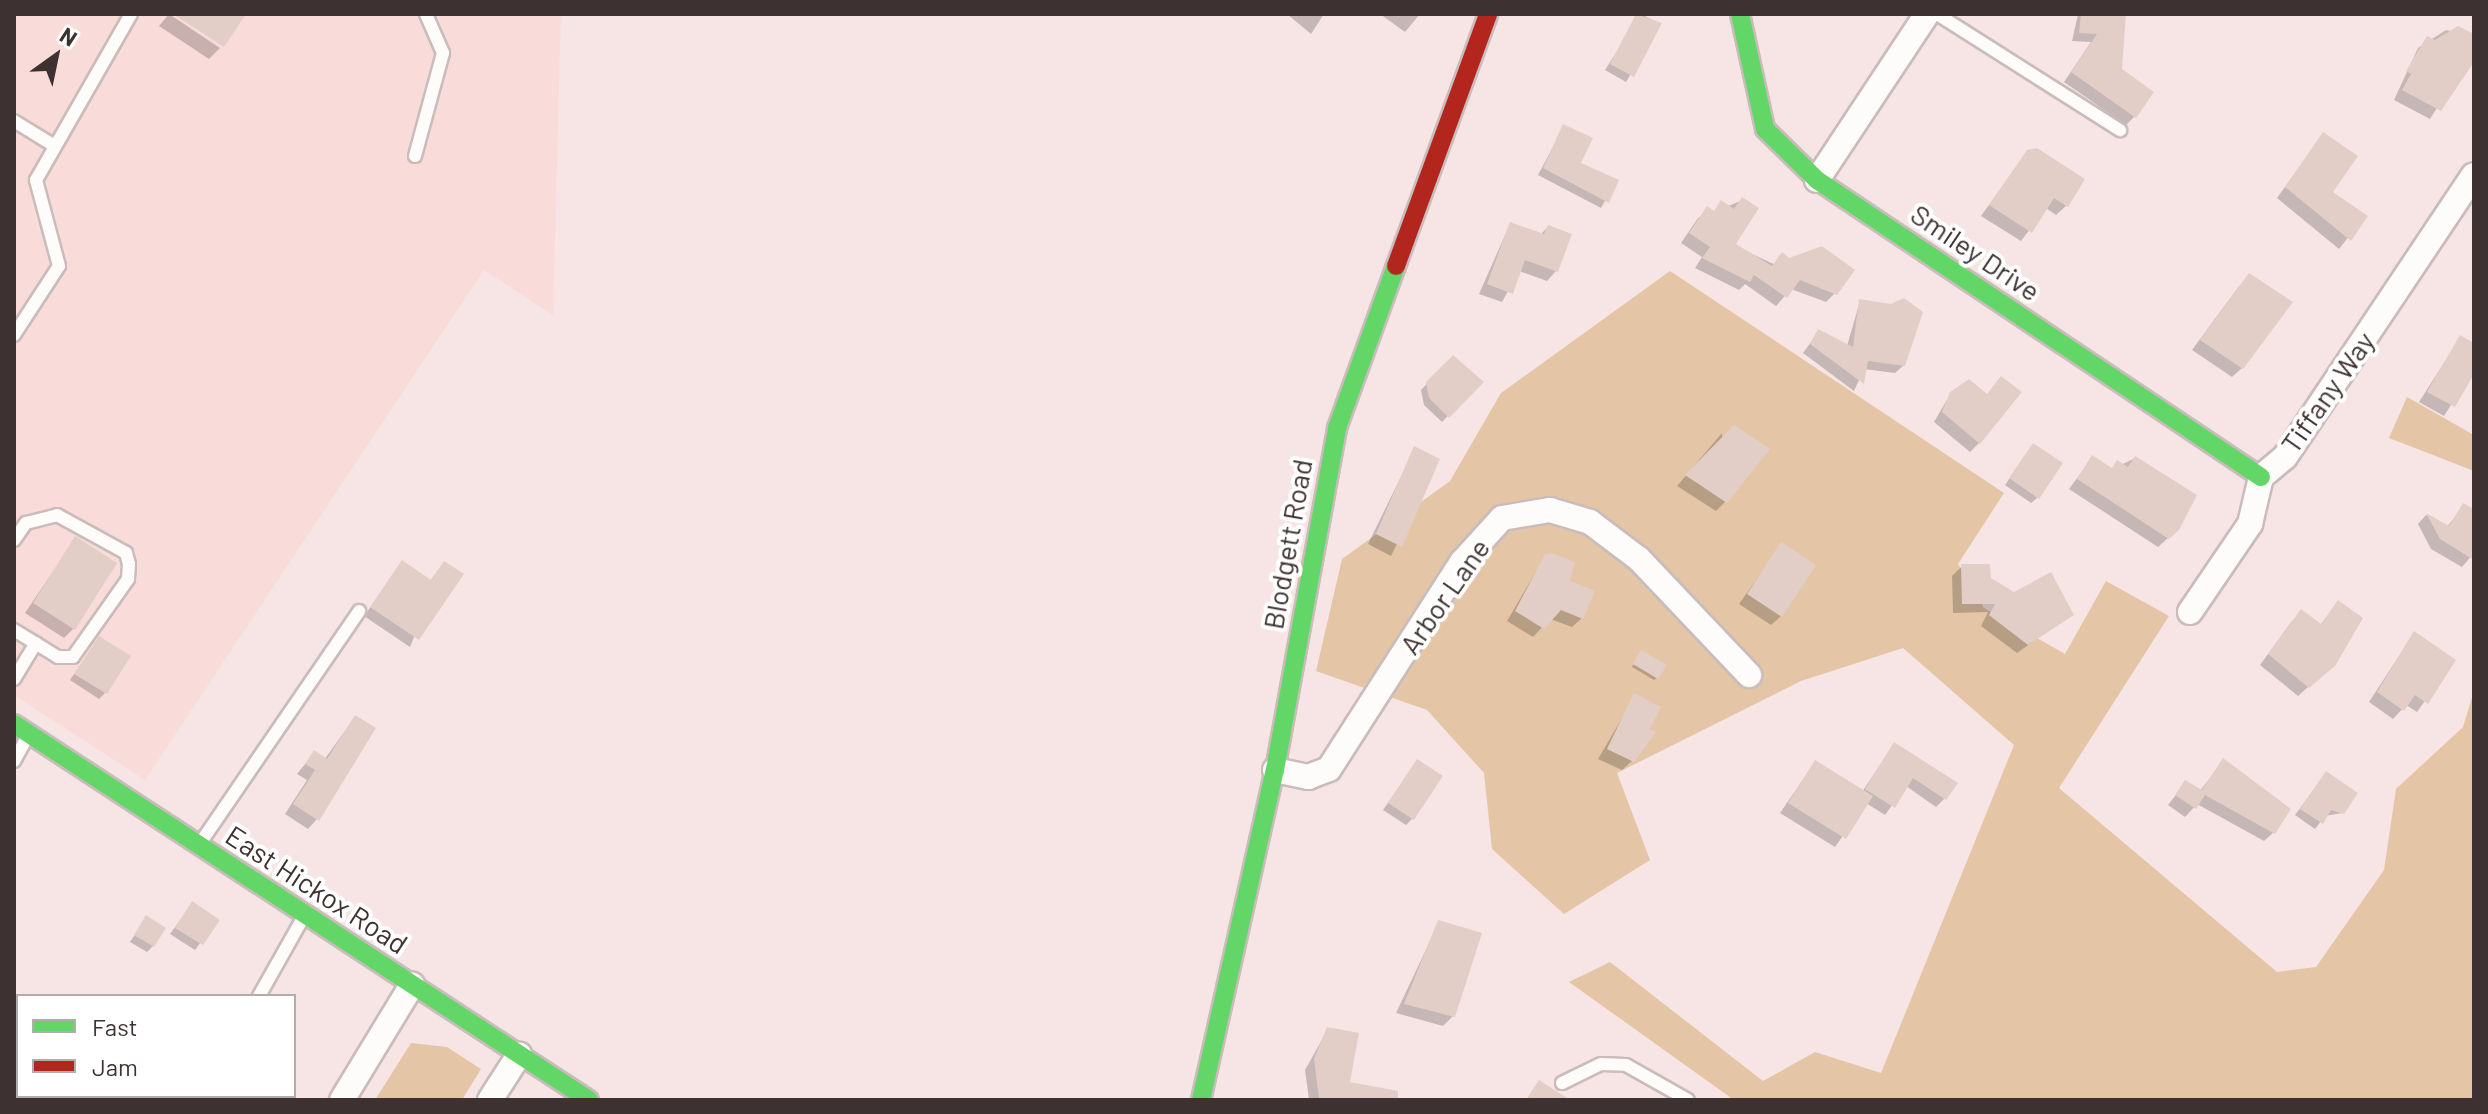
<!DOCTYPE html>
<style>
body{margin:0}
#map{position:relative;width:2488px;height:1114px;overflow:hidden;background:#f6e5e4;font-family:Barlow,sans-serif}
div>[style]{position:absolute}
[style*='--x']{left:calc(var(--x)*1px);top:calc(var(--y)*1px);width:calc(var(--w)*1px);rotate:calc(var(--a)*1deg)}
.built>*{inset:0;background:#f9dcda}
.green>*{inset:0;background:#e4c6a6}
.shadow>*{inset:0;background:#0003}
.building>*{inset:0;background:#e3cec7}
.roads{filter:drop-shadow(2px 0 #c9bcbb) drop-shadow(-2px 0 #c9bcbb) drop-shadow(0 2px #c9bcbb) drop-shadow(0 -2px #c9bcbb)}
.lane>*{height:12px;margin:-6px;padding:0 6px;transform-origin:6px;border-radius:6px;background:#fefbfb}
.street>*{height:24px;margin:-12px;padding:0 12px;transform-origin:12px;border-radius:12px;background:#fefbfb}
.fast>*{height:18px;margin:-9px;padding:0 9px;transform-origin:9px;border-radius:9px;background:#63d668}
.jam>*{height:18px;margin:-9px;padding:0 9px;transform-origin:9px;border-radius:9px;background:#b3261e}
span{translate:-50% -50%;white-space:nowrap;text-align:center;line-height:1.15;-webkit-text-stroke:8px #fff;paint-order:stroke}
.street-label{font-size:28px;color:#3e3131}
.frame{position:absolute;inset:0;border:16px solid #3e3131;pointer-events:none}
.legend{position:absolute;left:16px;top:994px;width:280px;height:104px;box-sizing:border-box;background:#fff;border:2px solid #b2adad;margin:0;padding:10px 14px;list-style:none;font-size:24px;color:#3e3131}
.legend li{display:flex;align-items:center;gap:16px;height:40px}
.legend b{width:40px;border:2px solid #b2adad}
.north{position:absolute;left:16px;top:16px;width:80px;height:80px;-webkit-text-stroke:6px #fff;paint-order:stroke;rotate:33deg;font-size:22px;font-weight:700;line-height:32px;text-align:center;color:#3e3131}
.north::after{content:'';display:block;margin:auto;width:28px;height:36px;background:#3e3131;clip-path:polygon(50% 0,100% 100%,50% 72%,0 100%)}
</style>
<div id="map">
<div class="built">
<i style="clip-path:polygon(14px 14px,561px 14px,553px 315px,484px 270px,145px 780px,14px 695px)"></i>
</div>
<div class="green">
<i style="clip-path:polygon(1670px 271px,2004px 493px,1958px 564px,1984px 608px,2065px 654px,2106px 581px,2169px 616px,2059px 788px,2277px 972px,2316px 967px,2384px 870px,2396px 789px,2463px 727px,2474px 691px,2474px 1100px,1734px 1100px,1569px 982px,1610px 962px,1763px 1081px,1815px 1052px,1881px 1073px,2014px 745px,1903px 648px,1801px 681px,1617px 773px,1650px 860px,1564px 914px,1492px 849px,1484px 773px,1427px 710px,1316px 671px,1342px 559px,1450px 481px,1501px 393px)"></i>
<i style="clip-path:polygon(2407px 397px,2474px 435px,2474px 471px,2389px 438px)"></i>
<i style="clip-path:polygon(411px 1043px,447px 1047px,481px 1069px,462px 1100px,375px 1100px)"></i>
</div>
<div class="shadow">
<i style="clip-path:polygon(169px 14px,220px 48px,209px 59px,159px 26px)"></i>
<i style="clip-path:polygon(1287px 14px,1324px 14px,1311px 34px)"></i>
<i style="clip-path:polygon(1380px 14px,1420px 14px,1405px 32px)"></i>
<i style="clip-path:polygon(1641px 14px,1660px 24px,1626px 82px,1605px 70px)"></i>
<i style="clip-path:polygon(2078px 14px,2124px 14px,2120px 70px,2135px 116px,2126px 125px,2064px 82px,2091px 42px,2072px 41px)"></i>
<i style="clip-path:polygon(2446px 30px,2474px 36px,2474px 49px,2430px 119px,2394px 100px,2418px 48px)"></i>
<i style="clip-path:polygon(1564px 126px,1579px 164px,1616px 181px,1601px 208px,1538px 175px)"></i>
<i style="clip-path:polygon(2323px 134px,2330px 193px,2365px 216px,2339px 249px,2277px 198px)"></i>
<i style="clip-path:polygon(2027px 152px,2066px 206px,2056px 215px,2046px 208px,2021px 241px,1981px 216px)"></i>
<i style="clip-path:polygon(1743px 200px,1733px 245px,1835px 293px,1826px 302px,1791px 289px,1776px 306px,1745px 284px,1739px 290px,1695px 268px,1702px 257px,1681px 243px,1698px 218px)"></i>
<i style="clip-path:polygon(1510px 224px,1540px 235px,1548px 227px,1556px 271px,1547px 281px,1519px 271px,1502px 302px,1479px 294px)"></i>
<i style="clip-path:polygon(2240px 285px,2242px 368px,2232px 377px,2192px 350px)"></i>
<i style="clip-path:polygon(1860px 301px,1904px 365px,1895px 373px,1864px 369px,1854px 391px,1803px 353px,1819px 331px,1847px 346px)"></i>
<i style="clip-path:polygon(2460px 338px,2474px 345px,2474px 369px,2444px 416px,2419px 402px)"></i>
<i style="clip-path:polygon(1453px 357px,1481px 382px,1442px 422px,1424px 405px,1421px 390px)"></i>
<i style="clip-path:polygon(1951px 393px,1979px 443px,1970px 452px,1934px 422px)"></i>
<i style="clip-path:polygon(1722px 433px,1726px 501px,1716px 511px,1677px 486px)"></i>
<i style="clip-path:polygon(1415px 448px,1438px 460px,1391px 556px,1368px 544px)"></i>
<i style="clip-path:polygon(2028px 452px,2037px 498px,2031px 503px,2005px 485px)"></i>
<i style="clip-path:polygon(2092px 458px,2111px 470px,2135px 458px,2168px 538px,2158px 547px,2069px 489px)"></i>
<i style="clip-path:polygon(2464px 505px,2474px 511px,2474px 553px,2462px 567px,2431px 549px,2418px 524px,2426px 515px,2447px 527px)"></i>
<i style="clip-path:polygon(75px 539px,73px 629px,64px 638px,25px 613px)"></i>
<i style="clip-path:polygon(1781px 545px,1781px 616px,1771px 625px,1739px 604px)"></i>
<i style="clip-path:polygon(1545px 556px,1567px 582px,1582px 618px,1572px 627px,1550px 619px,1533px 637px,1507px 621px)"></i>
<i style="clip-path:polygon(402px 563px,430px 581px,444px 563px,410px 647px,364px 616px)"></i>
<i style="clip-path:polygon(1962px 566px,2014px 594px,2072px 614px,2017px 653px,1981px 626px,1988px 612px,1953px 613px,1952px 576px)"></i>
<i style="clip-path:polygon(2338px 603px,2308px 687px,2298px 696px,2260px 665px,2292px 621px,2320px 625px)"></i>
<i style="clip-path:polygon(2414px 633px,2453px 661px,2417px 712px,2406px 705px,2393px 719px,2369px 702px)"></i>
<i style="clip-path:polygon(99px 638px,105px 693px,99px 699px,70px 680px)"></i>
<i style="clip-path:polygon(1639px 655px,1657px 678px,1654px 680px,1632px 667px)"></i>
<i style="clip-path:polygon(1635px 696px,1632px 761px,1622px 770px,1598px 759px)"></i>
<i style="clip-path:polygon(355px 717px,317px 819px,308px 829px,285px 814px,307px 780px,297px 774px,314px 753px,324px 760px)"></i>
<i style="clip-path:polygon(1894px 744px,1945px 798px,1936px 807px,1906px 786px,1885px 815px,1866px 803px,1835px 847px,1780px 813px,1815px 762px,1862px 792px)"></i>
<i style="clip-path:polygon(1417px 761px,1412px 819px,1406px 825px,1383px 810px)"></i>
<i style="clip-path:polygon(2223px 761px,2274px 832px,2264px 841px,2197px 804px,2185px 817px,2168px 805px,2186px 782px,2200px 791px)"></i>
<i style="clip-path:polygon(2326px 773px,2342px 813px,2325px 816px,2315px 829px,2295px 815px)"></i>
<i style="clip-path:polygon(192px 904px,217px 920px,195px 950px,170px 934px)"></i>
<i style="clip-path:polygon(146px 918px,153px 946px,147px 952px,130px 942px)"></i>
<i style="clip-path:polygon(1439px 922px,1453px 1016px,1443px 1026px,1396px 1013px)"></i>
<i style="clip-path:polygon(1328px 1029px,1347px 1084px,1378px 1090px,1376px 1100px,1309px 1100px,1305px 1070px)"></i>
<i style="clip-path:polygon(14px 1046px,18px 1048px,18px 1084px,14px 1082px)"></i>
<i style="clip-path:polygon(39px 1096px,59px 1096px,57px 1100px)"></i>
<i style="clip-path:polygon(110px 1096px,190px 1096px,108px 1100px)"></i>
</div>
<div class="building">
<i style="clip-path:polygon(173px 14px,246px 14px,224px 47px)"></i>
<i style="clip-path:polygon(1636px 14px,1662px 23px,1634px 77px,1610px 64px)"></i>
<i style="clip-path:polygon(2081px 14px,2126px 14px,2122px 69px,2154px 92px,2136px 118px,2071px 72px,2097px 34px,2079px 33px)"></i>
<i style="clip-path:polygon(2458px 26px,2474px 34px,2474px 62px,2441px 111px,2402px 90px,2411px 74px,2406px 71px,2427px 36px,2435px 40px)"></i>
<i style="clip-path:polygon(1563px 124px,1593px 138px,1581px 163px,1619px 180px,1609px 203px,1543px 168px)"></i>
<i style="clip-path:polygon(2323px 132px,2358px 156px,2333px 192px,2368px 216px,2351px 241px,2285px 187px)"></i>
<i style="clip-path:polygon(2037px 148px,2085px 179px,2068px 207px,2054px 198px,2032px 233px,1989px 205px,2027px 150px)"></i>
<i style="clip-path:polygon(1742px 197px,1759px 208px,1736px 244px,1772px 266px,1782px 252px,1789px 258px,1822px 246px,1855px 270px,1837px 295px,1800px 280px,1787px 298px,1754px 275px,1750px 282px,1702px 258px,1710px 247px,1689px 233px,1707px 206px,1714px 211px,1721px 200px,1734px 209px)"></i>
<i style="clip-path:polygon(1510px 222px,1544px 234px,1548px 225px,1572px 234px,1558px 272px,1525px 260px,1513px 294px,1487px 284px)"></i>
<i style="clip-path:polygon(2249px 273px,2293px 302px,2243px 369px,2200px 340px)"></i>
<i style="clip-path:polygon(1904px 298px,1923px 312px,1905px 366px,1868px 361px,1864px 384px,1810px 344px,1818px 329px,1853px 347px,1859px 299px,1891px 304px)"></i>
<i style="clip-path:polygon(2460px 335px,2474px 343px,2474px 374px,2455px 407px,2427px 392px)"></i>
<i style="clip-path:polygon(1453px 355px,1484px 382px,1449px 418px,1429px 398px,1426px 382px)"></i>
<i style="clip-path:polygon(2001px 376px,2022px 392px,1980px 444px,1942px 412px,1950px 392px,1969px 379px,1987px 394px)"></i>
<i style="clip-path:polygon(1734px 425px,1770px 449px,1727px 503px,1685px 475px)"></i>
<i style="clip-path:polygon(2033px 443px,2063px 463px,2039px 499px,2009px 478px)"></i>
<i style="clip-path:polygon(1414px 446px,1440px 459px,1402px 547px,1376px 534px)"></i>
<i style="clip-path:polygon(2092px 455px,2112px 468px,2117px 460px,2128px 467px,2135px 456px,2197px 495px,2179px 530px,2169px 539px,2077px 479px)"></i>
<i style="clip-path:polygon(2463px 503px,2474px 509px,2474px 560px,2440px 539px,2426px 513px,2449px 526px)"></i>
<i style="clip-path:polygon(75px 536px,117px 563px,75px 630px,33px 603px)"></i>
<i style="clip-path:polygon(1781px 542px,1816px 565px,1782px 617px,1747px 594px)"></i>
<i style="clip-path:polygon(1552px 553px,1575px 562px,1570px 581px,1595px 591px,1583px 619px,1561px 610px,1544px 629px,1515px 611px,1545px 554px)"></i>
<i style="clip-path:polygon(402px 560px,431px 580px,444px 561px,464px 574px,419px 640px,370px 607px)"></i>
<i style="clip-path:polygon(1961px 564px,1990px 564px,1991px 578px,2014px 592px,2051px 572px,2074px 615px,2028px 645px,1989px 615px,1995px 604px,1962px 604px)"></i>
<i style="clip-path:polygon(2338px 600px,2363px 618px,2335px 666px,2309px 688px,2268px 654px,2301px 609px,2321px 624px)"></i>
<i style="clip-path:polygon(2414px 631px,2456px 660px,2428px 704px,2415px 695px,2404px 711px,2377px 692px)"></i>
<i style="clip-path:polygon(99px 636px,131px 656px,107px 694px,74px 674px)"></i>
<i style="clip-path:polygon(1641px 650px,1667px 665px,1658px 679px,1633px 664px)"></i>
<i style="clip-path:polygon(1634px 693px,1661px 707px,1650px 729px,1656px 732px,1634px 762px,1607px 749px)"></i>
<i style="clip-path:polygon(355px 715px,376px 728px,319px 821px,293px 804px,315px 770px,305px 764px,314px 750px,327px 759px)"></i>
<i style="clip-path:polygon(1894px 742px,1958px 783px,1946px 800px,1913px 778px,1895px 808px,1865px 789px)"></i>
<i style="clip-path:polygon(2223px 758px,2291px 809px,2275px 834px,2205px 795px,2196px 809px,2175px 795px,2185px 780px,2202px 790px)"></i>
<i style="clip-path:polygon(1417px 759px,1443px 776px,1414px 820px,1388px 803px)"></i>
<i style="clip-path:polygon(1815px 760px,1873px 796px,1846px 839px,1788px 803px)"></i>
<i style="clip-path:polygon(2326px 771px,2358px 793px,2344px 814px,2331px 810px,2323px 824px,2300px 809px)"></i>
<i style="clip-path:polygon(192px 901px,220px 920px,203px 945px,175px 928px)"></i>
<i style="clip-path:polygon(146px 915px,166px 928px,154px 947px,134px 935px)"></i>
<i style="clip-path:polygon(1438px 920px,1482px 933px,1455px 1017px,1404px 1004px)"></i>
<i style="clip-path:polygon(1327px 1027px,1359px 1033px,1350px 1082px,1398px 1091px,1398px 1100px,1319px 1098px,1314px 1059px)"></i>
<i style="clip-path:polygon(1539px 1080px,1570px 1100px,1526px 1100px)"></i>
</div>
<div class="roads">
<div class="lane">
<i style="--x:1937;--y:14;--w:217;--a:32.4"></i>
<i style="--x:14;--y:121;--w:46;--a:31.6"></i>
<i style="--x:415;--y:156;--w:107;--a:-74.8"></i>
<i style="--x:443;--y:53;--w:43;--a:-113.6"></i>
<i style="--x:14;--y:335;--w:82;--a:-56.9"></i>
<i style="--x:59;--y:266;--w:89;--a:-105"></i>
<i style="--x:36;--y:180;--w:191;--a:-60.2"></i>
<i style="--x:14;--y:540;--w:21;--a:-55"></i>
<i style="--x:26;--y:523;--w:32;--a:-14"></i>
<i style="--x:57;--y:515;--w:79;--a:28.8"></i>
<i style="--x:126;--y:553;--w:11;--a:75"></i>
<i style="--x:129;--y:564;--w:15;--a:94"></i>
<i style="--x:128;--y:579;--w:95;--a:125.2"></i>
<i style="--x:73;--y:657;--w:15;--a:180"></i>
<i style="--x:58;--y:657;--w:52;--a:-148.5"></i>
<i style="--x:14;--y:679;--w:42;--a:-58.6"></i>
<i style="--x:14;--y:761;--w:29;--a:-61"></i>
<i style="--x:201;--y:842;--w:280;--a:-55.6"></i>
<i style="--x:259;--y:996;--w:90;--a:-60.6"></i>
<i style="--x:1562;--y:1083;--w:43;--a:-26"></i>
<i style="--x:1601;--y:1064;--w:25;--a:2"></i>
<i style="--x:1626;--y:1065;--w:71;--a:29.4"></i>
</div>
<div class="street">
<i style="--x:1817;--y:180;--w:199;--a:-56.5"></i>
<i style="--x:2190;--y:612;--w:107;--a:-55.7"></i>
<i style="--x:2250;--y:524;--w:48;--a:-76.8"></i>
<i style="--x:2261;--y:477;--w:31;--a:-40"></i>
<i style="--x:2285;--y:457;--w:339;--a:-56.2"></i>
<i style="--x:1275;--y:770;--w:34;--a:12"></i>
<i style="--x:1308;--y:777;--w:22;--a:-21"></i>
<i style="--x:1329;--y:769;--w:246;--a:-57.3"></i>
<i style="--x:1462;--y:562;--w:59;--a:-47.7"></i>
<i style="--x:1502;--y:518;--w:49;--a:-9.5"></i>
<i style="--x:1550;--y:510;--w:42;--a:16.7"></i>
<i style="--x:1590;--y:522;--w:61;--a:37.1"></i>
<i style="--x:1639;--y:559;--w:160;--a:46.5"></i>
<i style="--x:342;--y:1100;--w:135;--a:-58.7"></i>
<i style="--x:490;--y:1100;--w:54;--a:-57.2"></i>
</div>
<div class="fast">
<i style="--x:1740;--y:14;--w:118;--a:77.7"></i>
<i style="--x:1765;--y:129;--w:73;--a:44.4"></i>
<i style="--x:1817;--y:180;--w:534;--a:33.78"></i>
<i style="--x:14;--y:724;--w:687;--a:33.18"></i>
<i style="--x:1201;--y:1100;--w:338;--a:-77.4"></i>
<i style="--x:1275;--y:770;--w:348;--a:-79.7"></i>
<i style="--x:1337;--y:428;--w:172;--a:-70"></i>
</div>
<div class="jam">
<i style="--x:1396;--y:266;--w:268;--a:-69.9"></i>
</div>
</div>
<div class="street-label">
<span style="left:1976px;top:252px;rotate:34deg">Smiley Drive</span>
<span style="left:2327px;top:392px;rotate:-55deg">Tiffany Way</span>
<span style="left:1287px;top:544px;rotate:-80deg">Blodgett Road</span>
<span style="left:1444px;top:596px;rotate:-55deg">Arbor Lane</span>
<span style="left:317px;top:889px;rotate:33deg">East Hickox Road</span>
</div>
<div class="frame"></div>
<ul class="legend">
<li><b style="height:10px;background:#63d668"></b>Fast</li>
<li><b style="height:10px;background:#b3261e"></b>Jam</li>
</ul>
<div class="north">N</div>
</div>
